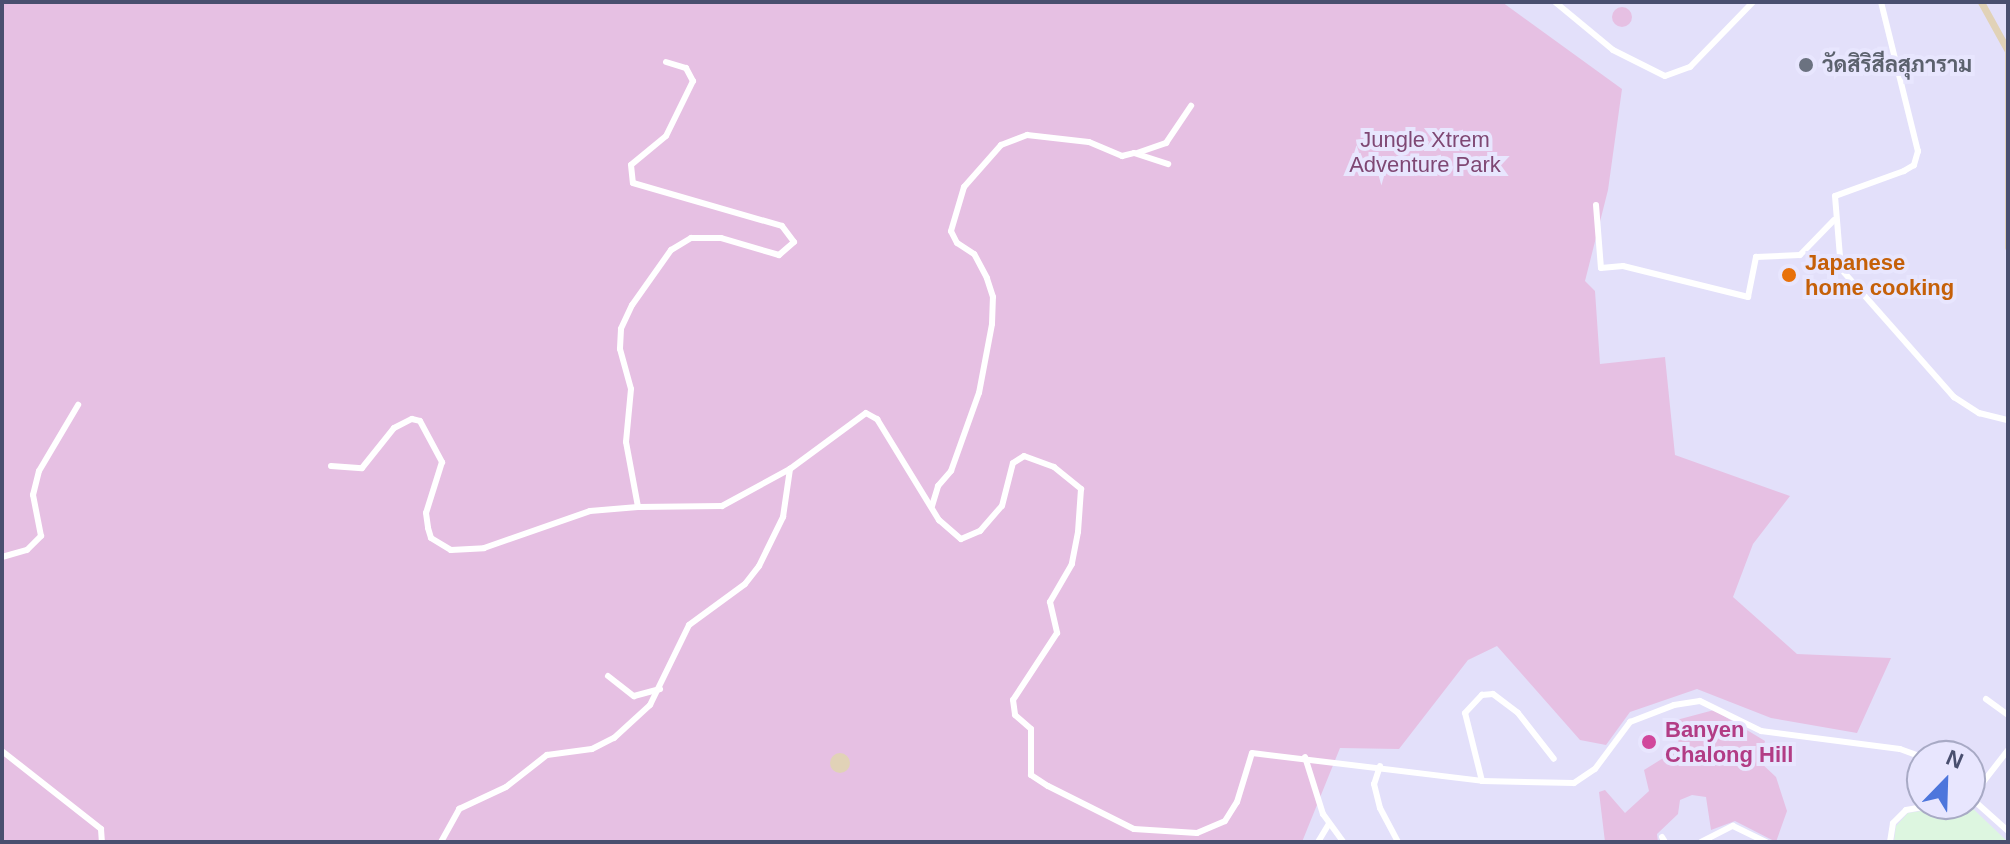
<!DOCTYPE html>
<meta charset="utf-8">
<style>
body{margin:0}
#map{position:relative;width:2010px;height:844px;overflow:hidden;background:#e3e0fa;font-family:Arial,Sarabun,sans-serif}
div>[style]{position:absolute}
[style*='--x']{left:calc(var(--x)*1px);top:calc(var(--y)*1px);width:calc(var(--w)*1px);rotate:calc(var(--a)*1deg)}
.education>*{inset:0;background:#ddf6e0}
.green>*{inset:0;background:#e6c0e3}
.round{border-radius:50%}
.water>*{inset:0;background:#e1d2b7}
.canal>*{height:7px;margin:-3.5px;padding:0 3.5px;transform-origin:3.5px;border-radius:3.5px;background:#e1d2b7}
.street>*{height:6px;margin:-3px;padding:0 3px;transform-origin:3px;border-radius:3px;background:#fff}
.dots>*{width:22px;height:22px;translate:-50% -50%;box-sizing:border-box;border:4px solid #e8e6fe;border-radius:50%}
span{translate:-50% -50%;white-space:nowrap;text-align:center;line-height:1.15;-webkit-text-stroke:8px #e8e6fe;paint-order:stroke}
.worship-label{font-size:22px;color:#5b616d;font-weight:700}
.left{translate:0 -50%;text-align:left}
.park-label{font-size:22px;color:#7f4874}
.food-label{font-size:22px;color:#c56008;font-weight:700}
.hotel-label{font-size:22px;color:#b23c85;font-weight:700}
.frame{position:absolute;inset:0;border:4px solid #494f6f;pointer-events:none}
.north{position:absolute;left:1906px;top:740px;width:80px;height:80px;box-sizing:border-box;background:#e8e6fe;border:2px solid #a8aac5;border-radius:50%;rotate:23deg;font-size:22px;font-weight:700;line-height:32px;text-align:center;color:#494f6f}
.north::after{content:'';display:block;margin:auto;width:28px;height:36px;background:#4d76dc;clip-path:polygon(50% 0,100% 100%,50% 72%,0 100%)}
</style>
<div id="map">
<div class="education">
<i style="clip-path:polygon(1968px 804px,2008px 842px,1894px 842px,1896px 826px,1908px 813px)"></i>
</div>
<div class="green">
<i style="clip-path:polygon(2px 2px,1502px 2px,1622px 89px,1608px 190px,1585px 281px,1595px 291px,1600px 364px,1665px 357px,1675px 455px,1790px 496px,1753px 544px,1733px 597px,1797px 654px,1891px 658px,1857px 733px,1771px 718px,1697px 689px,1630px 712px,1606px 745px,1580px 740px,1497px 646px,1468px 660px,1399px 749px,1340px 748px,1302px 842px,2px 842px)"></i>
<i class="round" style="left:1612px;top:7px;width:20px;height:20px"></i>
<i style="clip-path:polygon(1714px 710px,1765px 741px,1760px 762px,1776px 777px,1787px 811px,1776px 842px,1735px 821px,1711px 830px,1706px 797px,1692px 795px,1680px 800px,1678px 814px,1657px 834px,1658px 842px,1605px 842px,1599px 792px,1605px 790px,1625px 813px,1649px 791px,1644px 770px,1681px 747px,1669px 722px)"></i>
</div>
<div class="water">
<i class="round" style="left:830px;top:753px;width:20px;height:20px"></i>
</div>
<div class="canal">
<i style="--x:1981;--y:2;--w:56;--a:61.1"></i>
<i style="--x:2008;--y:53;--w:194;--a:90"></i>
</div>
<div class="street">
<i style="--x:1555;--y:2;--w:75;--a:39.6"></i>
<i style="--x:1613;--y:50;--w:58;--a:26.6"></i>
<i style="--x:1665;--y:76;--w:27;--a:-20"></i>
<i style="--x:1690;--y:67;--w:91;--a:-45.9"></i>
<i style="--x:1881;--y:2;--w:154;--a:76.1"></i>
<i style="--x:1918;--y:151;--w:15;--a:106"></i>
<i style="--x:1914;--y:165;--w:12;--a:149"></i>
<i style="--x:1904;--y:171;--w:73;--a:160.1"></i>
<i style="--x:1835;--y:196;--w:73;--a:85.3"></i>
<i style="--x:1841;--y:269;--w:171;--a:48.6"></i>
<i style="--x:1954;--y:397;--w:30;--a:33"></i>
<i style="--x:1979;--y:413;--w:30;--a:14"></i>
<i style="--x:666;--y:62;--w:21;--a:17"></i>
<i style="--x:686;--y:68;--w:15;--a:62"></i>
<i style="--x:693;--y:81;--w:61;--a:116.1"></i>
<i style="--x:666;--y:136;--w:45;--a:140.4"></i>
<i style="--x:631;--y:165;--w:18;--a:84"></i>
<i style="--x:633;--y:183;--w:155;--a:16.1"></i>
<i style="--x:782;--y:226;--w:20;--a:53"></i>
<i style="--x:794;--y:242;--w:20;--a:139"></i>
<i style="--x:779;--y:255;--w:60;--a:-163.7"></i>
<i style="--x:721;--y:238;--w:30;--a:180"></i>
<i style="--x:691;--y:238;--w:23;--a:149"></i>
<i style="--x:671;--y:250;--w:67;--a:125.3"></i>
<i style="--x:632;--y:305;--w:26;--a:115"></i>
<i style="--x:621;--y:329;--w:20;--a:93"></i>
<i style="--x:620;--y:349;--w:41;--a:74.6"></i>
<i style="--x:631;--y:389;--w:53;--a:95.4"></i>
<i style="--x:626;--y:442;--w:66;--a:79.5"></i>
<i style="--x:638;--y:507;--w:84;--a:-0.7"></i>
<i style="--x:722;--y:506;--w:77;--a:-28.6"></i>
<i style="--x:790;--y:469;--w:94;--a:-36.4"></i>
<i style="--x:866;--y:413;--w:13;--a:29"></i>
<i style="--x:877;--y:419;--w:119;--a:58.5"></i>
<i style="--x:939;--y:520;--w:29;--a:41"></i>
<i style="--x:961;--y:539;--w:21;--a:-23"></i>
<i style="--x:980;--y:531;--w:33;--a:-49"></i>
<i style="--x:1002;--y:506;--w:44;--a:-75.7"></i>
<i style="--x:1013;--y:463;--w:13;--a:-32"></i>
<i style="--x:1024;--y:456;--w:32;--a:20"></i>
<i style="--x:1054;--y:467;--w:35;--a:39"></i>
<i style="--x:1081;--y:489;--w:43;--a:94"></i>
<i style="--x:1078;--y:532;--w:33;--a:101"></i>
<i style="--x:1072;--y:564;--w:44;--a:120.1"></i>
<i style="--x:1050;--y:602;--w:32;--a:77"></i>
<i style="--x:1057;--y:633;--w:80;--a:123.3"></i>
<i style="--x:1013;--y:700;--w:15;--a:82"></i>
<i style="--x:1015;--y:715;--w:21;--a:41"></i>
<i style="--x:1031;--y:729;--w:46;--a:90"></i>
<i style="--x:1031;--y:775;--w:20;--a:33"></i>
<i style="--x:1048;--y:786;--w:96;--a:26.6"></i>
<i style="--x:1134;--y:829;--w:63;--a:3.6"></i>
<i style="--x:1197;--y:833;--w:30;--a:-23"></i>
<i style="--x:1225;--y:821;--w:22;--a:-58"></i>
<i style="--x:1237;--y:802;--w:51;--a:-73"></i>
<i style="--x:1252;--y:753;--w:232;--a:6.9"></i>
<i style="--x:1482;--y:781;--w:92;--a:1.2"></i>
<i style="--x:1574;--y:783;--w:25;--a:-34"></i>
<i style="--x:1595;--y:769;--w:59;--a:-53.3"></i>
<i style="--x:1630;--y:722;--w:47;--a:-21.1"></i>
<i style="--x:1674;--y:705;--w:26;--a:-9"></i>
<i style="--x:1700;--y:701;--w:68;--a:26.2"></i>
<i style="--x:1761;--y:731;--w:140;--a:7.4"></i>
<i style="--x:1900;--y:749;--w:23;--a:20"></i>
<i style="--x:1137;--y:153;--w:31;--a:-19"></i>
<i style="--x:1166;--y:143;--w:45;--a:-56"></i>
<i style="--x:1596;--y:205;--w:63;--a:85.5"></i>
<i style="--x:1601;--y:268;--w:22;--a:-5"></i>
<i style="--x:1623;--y:266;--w:129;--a:13.9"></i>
<i style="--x:1748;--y:297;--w:41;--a:-78.7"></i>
<i style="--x:1756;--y:257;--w:44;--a:-2.6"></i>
<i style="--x:1800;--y:255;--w:49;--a:-45.8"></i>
<i style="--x:331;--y:466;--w:31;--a:4"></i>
<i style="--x:362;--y:468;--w:51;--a:-51.3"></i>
<i style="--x:394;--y:428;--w:20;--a:-27"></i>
<i style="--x:412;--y:419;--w:8;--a:14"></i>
<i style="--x:420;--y:421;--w:47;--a:61.8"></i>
<i style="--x:442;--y:462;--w:53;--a:107.4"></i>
<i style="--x:426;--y:513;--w:15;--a:82"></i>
<i style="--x:428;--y:528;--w:10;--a:73"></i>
<i style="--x:431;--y:538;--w:23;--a:31"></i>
<i style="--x:451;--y:550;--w:33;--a:-3"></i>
<i style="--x:484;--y:548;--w:112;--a:-19.2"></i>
<i style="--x:590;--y:511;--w:48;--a:-4.8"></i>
<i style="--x:932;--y:506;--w:21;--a:-73"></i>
<i style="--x:938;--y:486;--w:20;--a:-49"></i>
<i style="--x:951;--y:471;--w:83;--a:-70.3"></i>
<i style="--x:979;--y:393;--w:70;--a:-79.3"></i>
<i style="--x:992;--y:324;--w:27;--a:-88"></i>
<i style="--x:993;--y:297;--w:20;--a:-108"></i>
<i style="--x:987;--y:278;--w:27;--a:-118"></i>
<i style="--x:974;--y:254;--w:20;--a:-147"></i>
<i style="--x:957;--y:243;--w:13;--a:-117"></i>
<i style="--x:951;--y:231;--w:46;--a:-73.5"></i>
<i style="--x:964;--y:187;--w:56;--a:-48.6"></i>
<i style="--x:1001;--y:145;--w:28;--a:-21"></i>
<i style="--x:1027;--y:135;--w:62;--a:6.4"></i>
<i style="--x:1089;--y:142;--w:36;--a:23"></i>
<i style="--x:1122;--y:156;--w:12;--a:-14"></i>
<i style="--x:1134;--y:153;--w:36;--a:18"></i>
<i style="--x:2;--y:557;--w:26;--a:-16"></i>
<i style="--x:27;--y:550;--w:20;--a:-45"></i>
<i style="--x:41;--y:536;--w:42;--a:-101"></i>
<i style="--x:33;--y:495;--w:25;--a:-76"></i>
<i style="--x:39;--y:471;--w:77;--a:-59.4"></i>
<i style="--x:608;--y:676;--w:33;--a:38"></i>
<i style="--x:634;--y:696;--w:27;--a:-15"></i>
<i style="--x:1986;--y:699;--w:27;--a:36"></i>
<i style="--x:2;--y:751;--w:126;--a:38.2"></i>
<i style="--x:101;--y:829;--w:13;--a:86"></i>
<i style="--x:1305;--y:757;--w:60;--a:72.5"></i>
<i style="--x:1323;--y:814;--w:34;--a:54"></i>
<i style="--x:1380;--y:766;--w:19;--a:108"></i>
<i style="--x:1374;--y:784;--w:25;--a:76"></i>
<i style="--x:1380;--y:808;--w:38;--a:62"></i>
<i style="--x:1482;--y:781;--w:70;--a:-104"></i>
<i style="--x:1465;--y:713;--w:25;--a:-47"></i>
<i style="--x:1482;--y:695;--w:11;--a:-5"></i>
<i style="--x:1493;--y:694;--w:31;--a:37"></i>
<i style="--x:1518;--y:713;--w:58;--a:52"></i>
<i style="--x:1970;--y:797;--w:51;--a:41.8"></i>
<i style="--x:1970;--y:799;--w:62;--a:-52.2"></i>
<i style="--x:1662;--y:837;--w:6;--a:59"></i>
<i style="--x:441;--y:842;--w:38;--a:-61"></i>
<i style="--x:459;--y:809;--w:52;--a:-25.1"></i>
<i style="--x:506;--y:787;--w:52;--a:-38"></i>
<i style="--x:547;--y:755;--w:45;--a:-7.6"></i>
<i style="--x:592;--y:749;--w:25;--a:-27"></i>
<i style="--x:614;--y:738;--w:49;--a:-42.5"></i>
<i style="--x:650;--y:705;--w:89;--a:-64"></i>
<i style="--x:689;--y:625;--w:69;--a:-36.2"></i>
<i style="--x:745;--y:584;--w:23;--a:-52"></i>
<i style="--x:759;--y:566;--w:55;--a:-63.9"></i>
<i style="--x:783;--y:517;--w:49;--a:-81.7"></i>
<i style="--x:1318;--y:842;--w:21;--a:-59"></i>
<i style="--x:1701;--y:842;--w:36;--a:-27"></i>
<i style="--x:1733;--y:826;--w:37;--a:26"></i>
<i style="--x:1890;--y:842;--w:19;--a:-81"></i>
<i style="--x:1893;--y:823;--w:18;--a:-45"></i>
<i style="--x:1906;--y:810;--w:35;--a:-10"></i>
</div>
<div class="dots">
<i style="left:1806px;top:65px;background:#6b7280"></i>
<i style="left:1789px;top:275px;background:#e8710a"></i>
<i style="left:1649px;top:742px;background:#d1479c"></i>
</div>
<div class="worship-label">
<span class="left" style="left:1822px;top:65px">วัดสิริสีลสุภาราม</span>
</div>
<div class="park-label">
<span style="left:1425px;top:152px">Jungle Xtrem<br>Adventure Park</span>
</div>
<div class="food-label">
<span class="left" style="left:1805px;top:275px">Japanese<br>home cooking</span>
</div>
<div class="hotel-label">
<span class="left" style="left:1665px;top:742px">Banyen<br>Chalong Hill</span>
</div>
<div class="frame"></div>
<div class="north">N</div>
</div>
